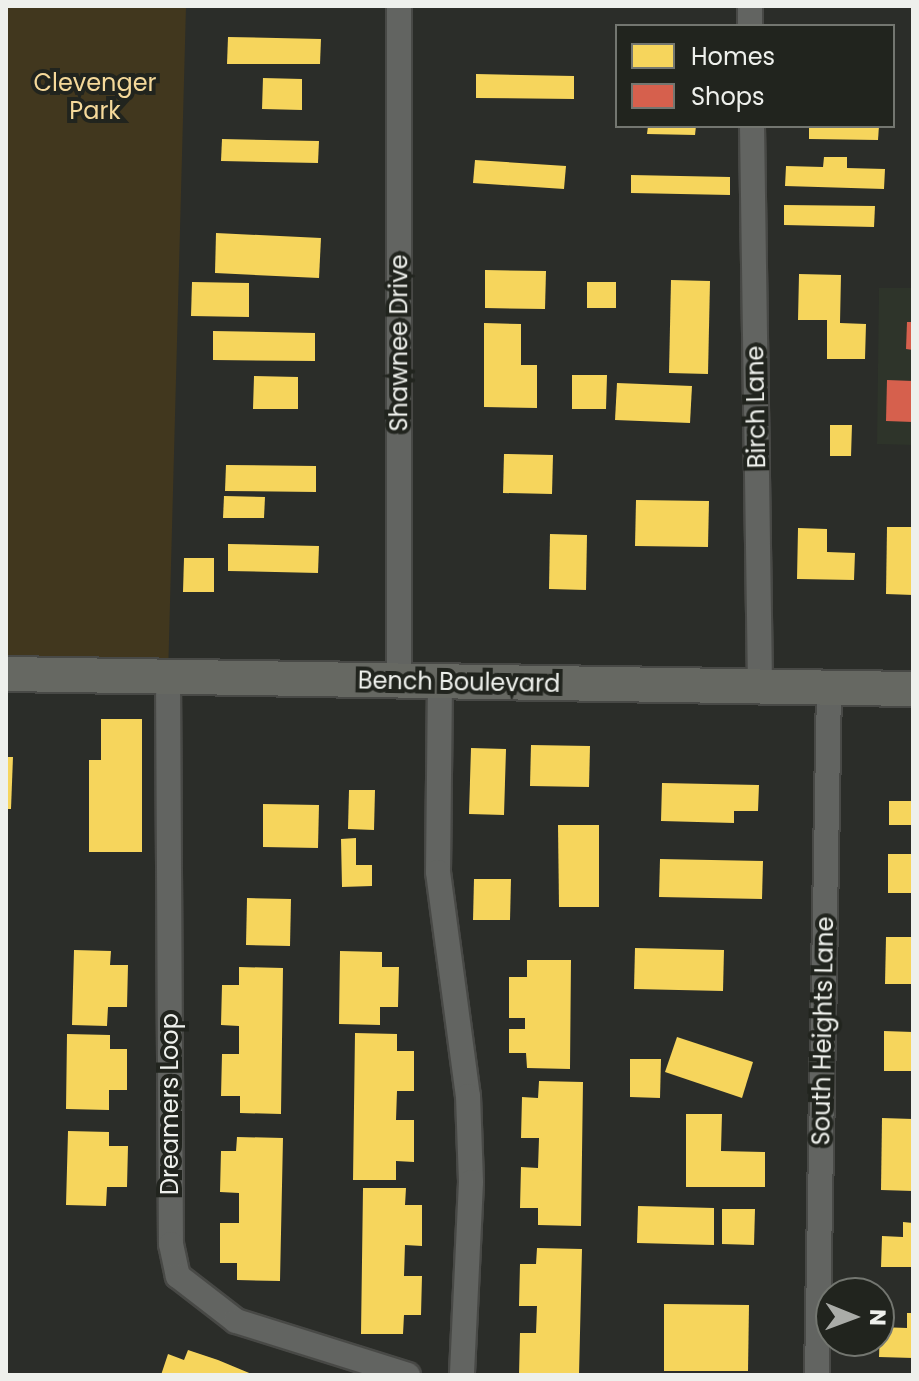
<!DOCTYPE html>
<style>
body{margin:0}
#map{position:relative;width:919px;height:1381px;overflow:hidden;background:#2b2d29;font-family:Poppins,sans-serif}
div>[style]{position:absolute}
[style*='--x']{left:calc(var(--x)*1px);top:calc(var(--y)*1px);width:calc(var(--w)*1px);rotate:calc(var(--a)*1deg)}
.built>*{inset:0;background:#2e342a}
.green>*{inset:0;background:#41371e}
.homes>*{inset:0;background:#f6d55c}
.shops>*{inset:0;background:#d6604d}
.roads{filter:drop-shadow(2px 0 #484946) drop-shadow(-2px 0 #484946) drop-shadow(0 2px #484946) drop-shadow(0 -2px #484946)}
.street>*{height:24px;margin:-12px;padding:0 12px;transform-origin:12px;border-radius:12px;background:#626461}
.secondary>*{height:34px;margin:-17px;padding:0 17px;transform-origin:17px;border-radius:17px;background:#666862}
span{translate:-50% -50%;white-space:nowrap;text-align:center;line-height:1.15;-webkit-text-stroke:8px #21241e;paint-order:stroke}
.park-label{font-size:24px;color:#f5d99a}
.street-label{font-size:24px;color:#eef0ec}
.frame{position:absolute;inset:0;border:8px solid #eef0ec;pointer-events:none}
.legend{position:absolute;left:615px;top:24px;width:280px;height:104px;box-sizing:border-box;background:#21241e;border:2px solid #737670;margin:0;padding:10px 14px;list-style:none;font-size:24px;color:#eef0ec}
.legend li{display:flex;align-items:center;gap:16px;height:40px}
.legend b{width:40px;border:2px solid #737670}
.north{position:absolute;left:815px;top:1277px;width:80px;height:80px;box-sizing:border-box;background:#21241e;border:2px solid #737670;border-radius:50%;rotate:91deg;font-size:22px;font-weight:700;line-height:32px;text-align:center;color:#eef0ec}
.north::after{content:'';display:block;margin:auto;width:28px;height:36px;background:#aaaca8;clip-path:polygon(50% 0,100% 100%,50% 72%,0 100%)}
</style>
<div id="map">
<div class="built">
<i style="clip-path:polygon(879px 288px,913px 288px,913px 445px,877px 444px)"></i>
</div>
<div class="green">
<i style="clip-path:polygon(6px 6px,186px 6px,168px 677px,6px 674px)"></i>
</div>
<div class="homes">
<i style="clip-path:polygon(228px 37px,321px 39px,320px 64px,227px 64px)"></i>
<i style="clip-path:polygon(476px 74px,574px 76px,574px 99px,476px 98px)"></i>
<i style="clip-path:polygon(263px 78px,302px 79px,302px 110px,262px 109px)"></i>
<i style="clip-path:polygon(648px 126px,696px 126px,695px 135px,647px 134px)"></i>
<i style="clip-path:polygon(809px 126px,879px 126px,878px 140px,809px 139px)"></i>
<i style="clip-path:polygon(222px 139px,319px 141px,318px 163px,221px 161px)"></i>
<i style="clip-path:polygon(824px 157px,847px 157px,847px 168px,885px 169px,884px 189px,785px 186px,786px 166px,823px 167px)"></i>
<i style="clip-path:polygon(475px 160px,566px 166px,564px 189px,473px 183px)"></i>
<i style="clip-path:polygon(631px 175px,730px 177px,730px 195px,631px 193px)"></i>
<i style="clip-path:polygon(784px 205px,875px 206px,874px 227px,784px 225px)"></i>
<i style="clip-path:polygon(216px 233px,321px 238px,319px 278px,215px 273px)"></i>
<i style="clip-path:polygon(485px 270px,546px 271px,545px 309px,485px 308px)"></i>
<i style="clip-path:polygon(799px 274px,841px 275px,840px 323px,866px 324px,865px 359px,827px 359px,827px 320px,798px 320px)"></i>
<i style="clip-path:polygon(671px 280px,710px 281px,708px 374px,669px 373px)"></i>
<i style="clip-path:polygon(192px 282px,249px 283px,249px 317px,191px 316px)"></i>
<i style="clip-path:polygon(587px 282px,616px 282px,616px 308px,587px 308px)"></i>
<i style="clip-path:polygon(484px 323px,521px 324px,521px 365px,537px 365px,537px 408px,484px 407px)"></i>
<i style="clip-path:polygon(213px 331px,315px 333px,315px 361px,213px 360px)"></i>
<i style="clip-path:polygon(572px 375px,607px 375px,606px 409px,572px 409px)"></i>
<i style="clip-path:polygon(254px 376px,298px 377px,298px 409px,253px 409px)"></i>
<i style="clip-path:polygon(617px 383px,692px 386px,690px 423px,615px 420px)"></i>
<i style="clip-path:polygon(830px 425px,852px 425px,851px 456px,830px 456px)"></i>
<i style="clip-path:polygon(504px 454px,553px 455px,552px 494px,503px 493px)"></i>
<i style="clip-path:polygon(226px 465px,316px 466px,316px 492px,225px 491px)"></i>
<i style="clip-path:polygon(224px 496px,265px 497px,264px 518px,223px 518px)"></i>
<i style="clip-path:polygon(636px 500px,709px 501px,708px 547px,635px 546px)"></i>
<i style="clip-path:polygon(887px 527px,913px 527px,913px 595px,886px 594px)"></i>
<i style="clip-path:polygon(798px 528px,827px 529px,827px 552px,855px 553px,854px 580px,797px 579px)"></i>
<i style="clip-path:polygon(550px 534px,587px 535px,586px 590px,549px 589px)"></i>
<i style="clip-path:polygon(228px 544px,319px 546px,318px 573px,228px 571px)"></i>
<i style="clip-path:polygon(184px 558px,214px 558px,214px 592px,183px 592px)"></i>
<i style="clip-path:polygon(101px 719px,142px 719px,142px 852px,89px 852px,89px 760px,101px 760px)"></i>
<i style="clip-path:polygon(531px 745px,590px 746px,589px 787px,530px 786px)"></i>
<i style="clip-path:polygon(471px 748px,506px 749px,504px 815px,469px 814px)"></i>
<i style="clip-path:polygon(6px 757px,13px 757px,11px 809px,6px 809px)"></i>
<i style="clip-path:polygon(662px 783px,759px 785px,758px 811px,734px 811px,734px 823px,661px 821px)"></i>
<i style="clip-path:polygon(349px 790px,375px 790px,374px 830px,348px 829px)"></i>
<i style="clip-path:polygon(889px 801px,913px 801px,913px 825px,889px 825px)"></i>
<i style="clip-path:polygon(263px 804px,319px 805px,318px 848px,263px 847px)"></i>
<i style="clip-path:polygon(558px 825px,599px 825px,599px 907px,559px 907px)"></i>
<i style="clip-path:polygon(356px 838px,356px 865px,372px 865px,372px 886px,342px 887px,341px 839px)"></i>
<i style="clip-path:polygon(888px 854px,913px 854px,913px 893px,888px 893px)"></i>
<i style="clip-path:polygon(660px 859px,763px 861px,762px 899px,659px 897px)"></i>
<i style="clip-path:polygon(474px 879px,511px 879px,510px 920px,473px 920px)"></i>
<i style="clip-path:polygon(247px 898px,291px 899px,290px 946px,246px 945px)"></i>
<i style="clip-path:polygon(886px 937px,913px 937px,913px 984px,885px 984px)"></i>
<i style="clip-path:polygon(635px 948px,724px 950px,723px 991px,634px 989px)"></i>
<i style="clip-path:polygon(74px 950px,111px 951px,110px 965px,128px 965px,127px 1007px,108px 1007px,107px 1026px,72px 1025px)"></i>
<i style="clip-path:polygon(340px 951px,382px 952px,382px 967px,399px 967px,398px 1007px,380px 1007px,380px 1025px,339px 1024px)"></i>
<i style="clip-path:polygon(527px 960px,571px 960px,570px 1069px,527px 1068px,526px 1053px,509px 1053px,509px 1029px,525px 1029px,525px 1018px,509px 1018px,509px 977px,527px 977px)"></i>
<i style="clip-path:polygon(239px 967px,283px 968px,281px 1114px,240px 1113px,240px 1096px,221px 1096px,222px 1054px,239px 1054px,239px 1026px,221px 1025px,222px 985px,239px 985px)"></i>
<i style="clip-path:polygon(884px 1031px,913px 1032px,913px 1071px,884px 1071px)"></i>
<i style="clip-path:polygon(355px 1033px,397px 1034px,397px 1051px,414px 1051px,414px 1091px,397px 1091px,396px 1120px,414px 1120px,414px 1162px,396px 1161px,396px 1180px,353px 1180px)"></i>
<i style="clip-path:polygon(67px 1034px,110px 1035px,110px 1049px,127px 1049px,127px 1090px,109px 1090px,109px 1110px,66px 1109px)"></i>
<i style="clip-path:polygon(677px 1037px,753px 1062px,742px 1098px,665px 1072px)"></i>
<i style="clip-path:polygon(630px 1059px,661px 1059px,660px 1098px,630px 1097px)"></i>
<i style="clip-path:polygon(539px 1081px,583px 1082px,581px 1226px,538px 1225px,538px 1208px,520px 1208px,521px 1167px,538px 1168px,539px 1138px,521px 1138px,522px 1097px,538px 1098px)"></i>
<i style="clip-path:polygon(686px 1114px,722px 1114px,721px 1151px,765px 1152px,765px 1187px,686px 1187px)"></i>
<i style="clip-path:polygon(882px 1118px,913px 1119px,913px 1191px,881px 1190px)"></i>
<i style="clip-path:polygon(68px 1131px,109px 1132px,109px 1146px,128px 1146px,127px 1187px,107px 1187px,106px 1206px,66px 1205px)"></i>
<i style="clip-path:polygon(237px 1137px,283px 1138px,280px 1281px,237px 1280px,237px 1263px,220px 1263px,220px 1223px,239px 1223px,239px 1193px,220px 1192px,221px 1151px,236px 1151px)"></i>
<i style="clip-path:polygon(363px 1188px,406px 1188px,405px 1205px,422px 1205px,422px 1246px,405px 1245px,404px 1276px,422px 1276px,421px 1315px,404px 1315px,403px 1334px,361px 1334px)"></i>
<i style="clip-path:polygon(638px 1206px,714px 1208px,714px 1245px,637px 1243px)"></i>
<i style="clip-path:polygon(722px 1209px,755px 1209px,754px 1245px,722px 1244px)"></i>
<i style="clip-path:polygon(903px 1222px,913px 1223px,913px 1267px,881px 1267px,882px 1236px,903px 1237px)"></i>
<i style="clip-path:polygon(537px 1248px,582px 1249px,579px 1375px,519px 1375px,520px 1333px,536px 1333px,537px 1306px,519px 1306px,520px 1264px,536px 1264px)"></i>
<i style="clip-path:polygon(664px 1304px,749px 1305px,748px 1371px,664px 1371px)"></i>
<i style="clip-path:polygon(907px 1313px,913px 1313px,913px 1358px,879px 1357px,880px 1327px,907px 1328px)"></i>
<i style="clip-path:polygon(188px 1350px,218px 1360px,254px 1375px,161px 1375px,168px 1354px,184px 1360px)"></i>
</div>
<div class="shops">
<i style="clip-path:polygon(907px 322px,913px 322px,913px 350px,906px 349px)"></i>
<i style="clip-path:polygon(887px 380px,913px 381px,913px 422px,886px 421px)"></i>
</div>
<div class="roads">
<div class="street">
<i style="--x:750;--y:6;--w:20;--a:90"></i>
<i style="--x:752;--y:126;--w:561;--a:89.18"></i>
<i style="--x:168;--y:677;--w:567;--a:89.7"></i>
<i style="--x:171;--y:1244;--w:33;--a:78"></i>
<i style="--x:178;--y:1276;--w:73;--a:37.8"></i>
<i style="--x:236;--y:1321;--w:180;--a:17.4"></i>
<i style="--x:399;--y:681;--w:675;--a:-90"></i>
<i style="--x:440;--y:681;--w:191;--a:90.6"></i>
<i style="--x:438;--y:872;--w:226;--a:82.4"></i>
<i style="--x:468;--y:1096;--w:86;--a:88"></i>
<i style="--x:471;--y:1182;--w:193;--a:92.7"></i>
<i style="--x:817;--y:1375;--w:687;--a:-89"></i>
</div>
<div class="secondary">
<i style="--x:6;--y:674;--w:907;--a:0.95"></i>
</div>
</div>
<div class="park-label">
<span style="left:95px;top:97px">Clevenger<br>Park</span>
</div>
<div class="street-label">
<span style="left:399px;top:343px;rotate:-90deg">Shawnee Drive</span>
<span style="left:756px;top:407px;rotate:-91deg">Birch Lane</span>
<span style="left:459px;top:682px;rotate:1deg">Bench Boulevard</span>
<span style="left:823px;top:1031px;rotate:-89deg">South Heights Lane</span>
<span style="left:170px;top:1104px;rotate:-90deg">Dreamers Loop</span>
</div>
<div class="frame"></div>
<ul class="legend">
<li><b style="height:22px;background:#f6d55c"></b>Homes</li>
<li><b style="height:22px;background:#d6604d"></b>Shops</li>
</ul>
<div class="north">N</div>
</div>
